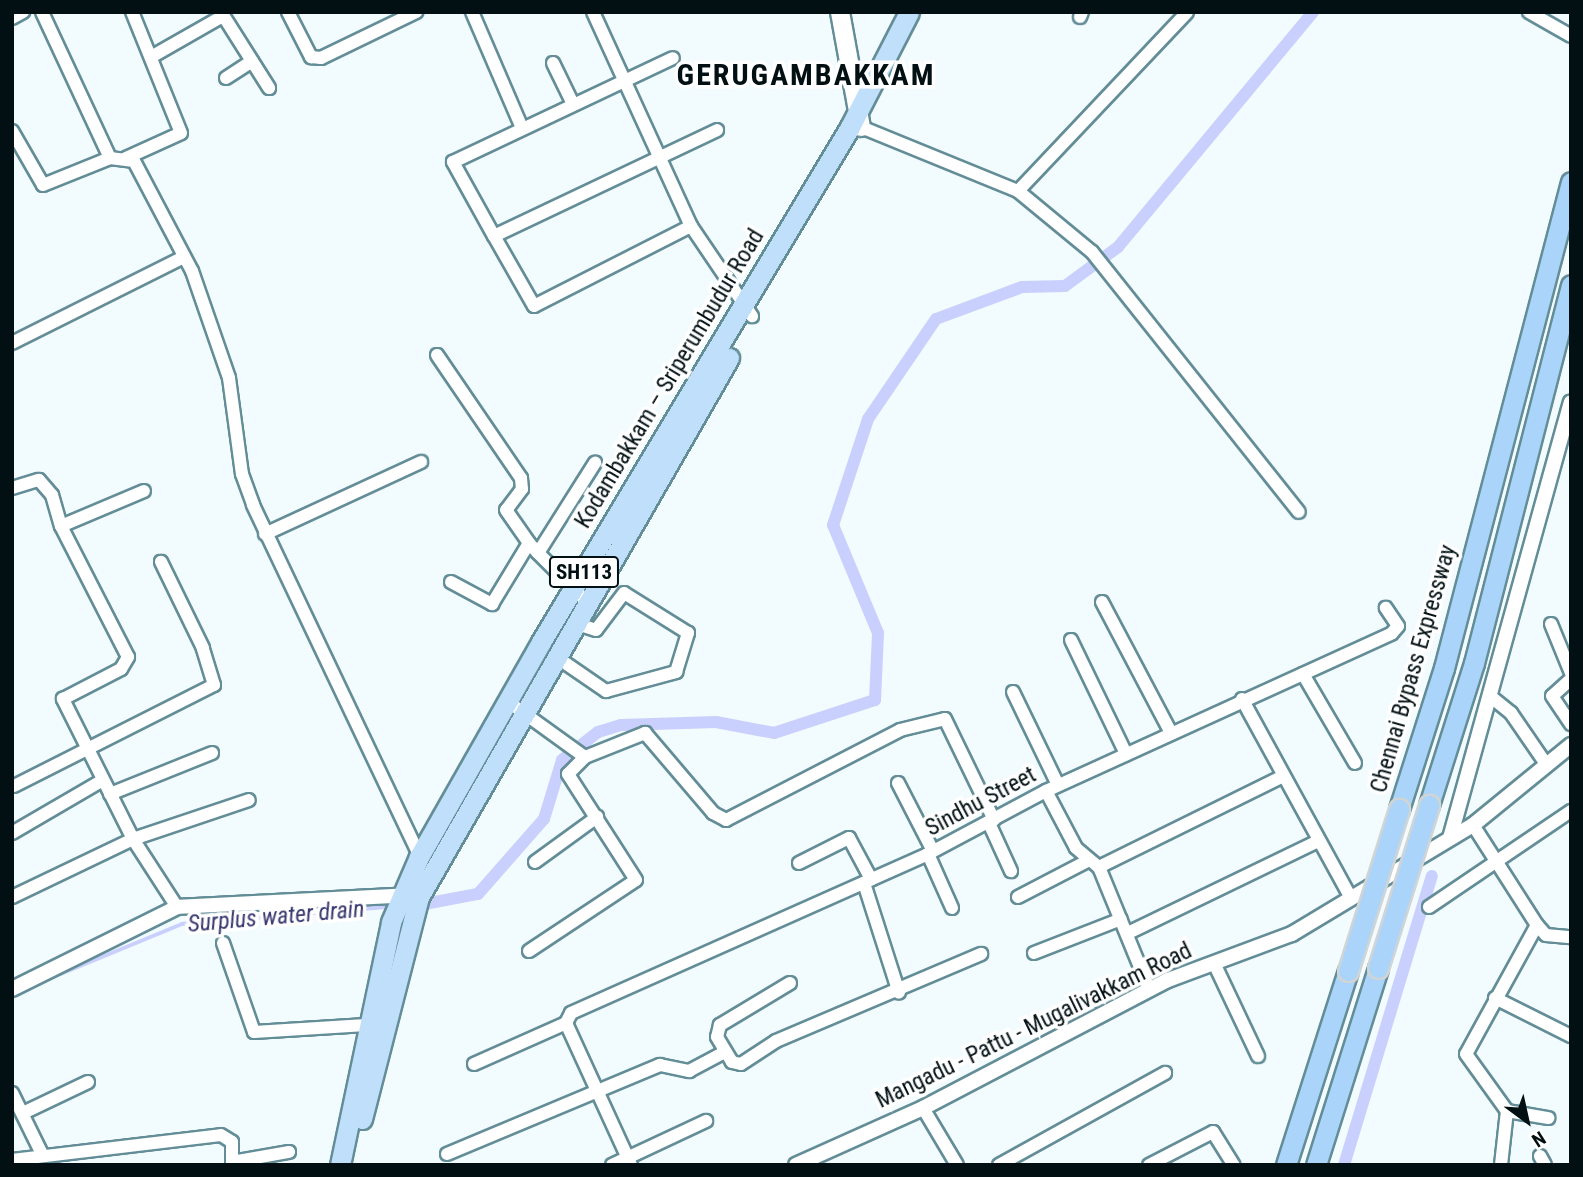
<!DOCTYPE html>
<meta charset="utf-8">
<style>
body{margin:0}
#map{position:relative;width:1583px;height:1177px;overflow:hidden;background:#f2fbfd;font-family:"Roboto Condensed",sans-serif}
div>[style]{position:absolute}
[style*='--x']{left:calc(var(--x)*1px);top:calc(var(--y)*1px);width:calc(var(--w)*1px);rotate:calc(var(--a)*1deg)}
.stream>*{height:3.5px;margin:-1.75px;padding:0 1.75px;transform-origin:1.75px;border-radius:1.75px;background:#cad0fd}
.canal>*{height:12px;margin:-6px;padding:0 6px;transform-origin:6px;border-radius:6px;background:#cad0fd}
.roads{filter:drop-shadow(2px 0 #638d97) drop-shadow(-2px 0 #638d97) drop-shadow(0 2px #638d97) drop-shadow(0 -2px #638d97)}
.minor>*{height:12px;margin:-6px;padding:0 6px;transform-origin:6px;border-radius:6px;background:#fff}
.tertiary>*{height:14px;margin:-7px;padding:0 7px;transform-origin:7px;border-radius:7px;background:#fff}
.secondary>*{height:18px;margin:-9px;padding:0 9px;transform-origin:9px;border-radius:9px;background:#fff}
.primary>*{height:19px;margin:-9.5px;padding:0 9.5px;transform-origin:9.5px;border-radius:9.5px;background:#bfdffb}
.trunk>*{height:19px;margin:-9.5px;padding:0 9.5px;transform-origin:9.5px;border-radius:9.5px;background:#aad4fa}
.bridges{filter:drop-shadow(2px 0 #d1d4d5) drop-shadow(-2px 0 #d1d4d5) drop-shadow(0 2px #d1d4d5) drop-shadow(0 -2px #d1d4d5)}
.trunk-bridge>*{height:19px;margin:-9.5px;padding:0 9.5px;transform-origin:9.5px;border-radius:9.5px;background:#aad4fa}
span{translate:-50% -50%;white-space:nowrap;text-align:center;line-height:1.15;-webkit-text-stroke:7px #fff;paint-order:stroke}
.shield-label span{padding:2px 5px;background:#fff;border:2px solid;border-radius:5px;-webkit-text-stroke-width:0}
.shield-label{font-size:21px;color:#021013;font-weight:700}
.street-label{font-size:23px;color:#021013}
.water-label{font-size:24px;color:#36376e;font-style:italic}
.district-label{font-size:30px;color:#021013;font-weight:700;letter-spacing:2px}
.frame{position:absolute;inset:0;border:14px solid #021013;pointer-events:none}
.north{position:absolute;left:1492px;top:1086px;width:70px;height:70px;-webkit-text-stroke:5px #fff;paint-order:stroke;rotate:147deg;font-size:19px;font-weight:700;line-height:28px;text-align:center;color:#021013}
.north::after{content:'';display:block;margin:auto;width:24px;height:32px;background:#021013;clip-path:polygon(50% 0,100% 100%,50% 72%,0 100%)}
</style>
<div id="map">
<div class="stream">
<i style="--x:39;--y:983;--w:155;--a:-22.4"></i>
<i style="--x:182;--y:924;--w:204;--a:-4.8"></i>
</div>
<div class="canal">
<i style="--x:419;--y:905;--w:60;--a:-10.6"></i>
<i style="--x:478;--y:894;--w:100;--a:-48.7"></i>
<i style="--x:544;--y:819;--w:62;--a:-73"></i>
<i style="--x:562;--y:760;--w:46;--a:-37.9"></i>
<i style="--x:598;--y:732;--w:24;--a:-17"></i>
<i style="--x:621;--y:725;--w:95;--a:-1.8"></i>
<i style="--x:716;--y:722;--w:59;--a:10.7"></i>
<i style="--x:774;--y:733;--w:106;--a:-18.1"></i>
<i style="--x:875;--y:700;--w:67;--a:-87.4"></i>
<i style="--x:878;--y:633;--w:117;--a:-112.6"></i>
<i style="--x:833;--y:525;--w:112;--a:-71.7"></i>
<i style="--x:868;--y:419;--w:121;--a:-55.8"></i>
<i style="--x:936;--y:319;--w:92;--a:-20.4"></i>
<i style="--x:1022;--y:287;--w:43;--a:-1.3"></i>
<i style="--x:1065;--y:286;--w:66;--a:-36.3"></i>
<i style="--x:1118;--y:247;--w:305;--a:-50.3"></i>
<i style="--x:1344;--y:1165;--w:302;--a:-73.1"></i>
</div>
<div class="roads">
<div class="minor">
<i style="--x:221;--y:12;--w:90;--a:57.7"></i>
<i style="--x:288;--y:12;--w:51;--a:62.9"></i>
<i style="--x:311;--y:57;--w:10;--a:6"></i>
<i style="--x:321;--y:58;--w:106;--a:-25.8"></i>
<i style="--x:472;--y:12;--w:126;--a:66.7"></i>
<i style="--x:593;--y:12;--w:235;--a:65.4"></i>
<i style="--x:691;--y:226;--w:109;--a:55.9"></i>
<i style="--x:1529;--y:12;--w:48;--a:29.7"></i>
<i style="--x:1080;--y:17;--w:5;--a:-68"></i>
<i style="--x:12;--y:18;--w:13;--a:-29"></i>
<i style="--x:151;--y:57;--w:83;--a:-29.7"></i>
<i style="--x:553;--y:63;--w:46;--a:64"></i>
<i style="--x:226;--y:78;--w:31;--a:-33"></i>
<i style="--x:861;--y:127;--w:170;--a:22.2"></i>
<i style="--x:1018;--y:191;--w:96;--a:39.5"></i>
<i style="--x:1092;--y:252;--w:332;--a:51.5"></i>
<i style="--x:12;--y:131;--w:62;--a:60.1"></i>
<i style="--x:43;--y:185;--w:72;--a:-21.9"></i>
<i style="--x:110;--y:158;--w:161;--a:-115"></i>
<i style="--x:110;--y:158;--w:24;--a:7"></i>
<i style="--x:134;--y:161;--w:124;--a:62.2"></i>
<i style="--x:192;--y:271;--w:113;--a:70.9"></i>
<i style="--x:229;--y:378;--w:97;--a:82.3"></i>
<i style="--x:242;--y:474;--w:33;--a:70"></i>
<i style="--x:253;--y:505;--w:390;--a:64.6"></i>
<i style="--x:126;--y:158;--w:60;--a:-24.4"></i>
<i style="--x:181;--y:133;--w:131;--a:-112"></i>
<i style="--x:1018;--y:191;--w:246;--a:-46.6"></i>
<i style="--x:691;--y:226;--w:176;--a:153"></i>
<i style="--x:534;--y:306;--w:81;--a:-119.7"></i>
<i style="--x:494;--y:236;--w:247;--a:-25.4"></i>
<i style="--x:494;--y:236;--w:85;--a:-119"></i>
<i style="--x:453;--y:162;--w:243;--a:-25.3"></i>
<i style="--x:12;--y:343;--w:192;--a:-26.6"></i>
<i style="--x:437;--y:355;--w:149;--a:55.7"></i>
<i style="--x:521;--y:478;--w:11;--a:85"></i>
<i style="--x:522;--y:489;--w:26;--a:127"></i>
<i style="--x:506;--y:510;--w:40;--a:55.1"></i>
<i style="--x:12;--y:488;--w:28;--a:-17"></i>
<i style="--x:39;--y:480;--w:20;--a:49"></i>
<i style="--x:52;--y:495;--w:32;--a:74"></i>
<i style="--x:265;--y:534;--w:172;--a:-24.8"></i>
<i style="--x:538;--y:553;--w:69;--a:45"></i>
<i style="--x:451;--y:582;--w:47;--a:28.2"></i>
<i style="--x:492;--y:604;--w:71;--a:-58.8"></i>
<i style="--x:529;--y:543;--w:13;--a:48"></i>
<i style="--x:538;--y:553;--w:107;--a:-57.7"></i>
<i style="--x:1102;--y:602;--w:148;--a:62.2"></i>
<i style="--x:1551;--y:624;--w:53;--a:67.8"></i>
<i style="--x:1071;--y:640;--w:127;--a:64.2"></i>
<i style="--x:555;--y:656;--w:62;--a:34.5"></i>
<i style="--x:606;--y:691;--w:73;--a:-15.2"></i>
<i style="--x:676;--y:672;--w:41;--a:-72.9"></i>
<i style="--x:688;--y:633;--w:75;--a:-148"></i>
<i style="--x:624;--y:593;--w:46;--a:127.1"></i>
<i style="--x:596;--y:630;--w:22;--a:-162"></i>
<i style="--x:1303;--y:674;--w:103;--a:59.7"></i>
<i style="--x:1571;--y:679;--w:25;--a:138"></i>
<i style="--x:1552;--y:696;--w:34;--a:56"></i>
<i style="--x:1013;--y:692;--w:103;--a:64.2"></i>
<i style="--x:1490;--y:696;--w:27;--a:39"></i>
<i style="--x:1511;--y:713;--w:62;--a:55.5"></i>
<i style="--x:1242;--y:699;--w:227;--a:61.3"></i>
<i style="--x:510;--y:703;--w:92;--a:35.8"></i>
<i style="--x:585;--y:757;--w:65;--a:-21.8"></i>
<i style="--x:645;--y:733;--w:105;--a:49.6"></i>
<i style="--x:713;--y:813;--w:15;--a:28"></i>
<i style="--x:726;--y:820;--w:196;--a:-27.3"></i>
<i style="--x:900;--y:730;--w:46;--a:-13.7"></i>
<i style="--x:945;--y:719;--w:112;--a:64.1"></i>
<i style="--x:898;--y:783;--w:76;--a:62.8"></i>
<i style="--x:14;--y:786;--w:224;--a:-26.8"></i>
<i style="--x:214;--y:685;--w:39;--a:-107"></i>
<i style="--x:203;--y:648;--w:96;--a:-116"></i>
<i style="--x:1046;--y:791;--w:64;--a:62.2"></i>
<i style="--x:1076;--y:848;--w:30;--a:40"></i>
<i style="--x:1099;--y:867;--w:132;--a:67.7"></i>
<i style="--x:110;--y:794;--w:110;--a:-21.9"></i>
<i style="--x:989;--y:823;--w:53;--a:65.4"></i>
<i style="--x:1473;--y:825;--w:119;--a:57.4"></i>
<i style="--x:1537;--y:925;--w:13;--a:48"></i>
<i style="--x:1546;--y:935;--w:25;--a:5"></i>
<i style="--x:12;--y:833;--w:105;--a:-30.2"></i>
<i style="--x:928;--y:854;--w:59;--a:66"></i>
<i style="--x:535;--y:862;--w:77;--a:-36"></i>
<i style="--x:799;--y:863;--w:56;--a:-26.6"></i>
<i style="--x:849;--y:838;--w:47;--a:61.8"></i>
<i style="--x:1099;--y:867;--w:205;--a:-26.3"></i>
<i style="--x:864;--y:883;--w:115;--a:72.3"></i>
<i style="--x:12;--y:897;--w:134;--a:-25.6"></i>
<i style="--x:133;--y:839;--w:157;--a:-116.6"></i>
<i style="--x:63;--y:699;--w:65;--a:-27.3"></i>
<i style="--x:121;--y:669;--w:14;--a:-60"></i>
<i style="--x:128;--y:657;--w:147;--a:-117.1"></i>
<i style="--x:61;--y:526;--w:90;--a:-22.9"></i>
<i style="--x:1018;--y:897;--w:80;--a:-27.5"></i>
<i style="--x:177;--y:907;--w:81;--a:-122.9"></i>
<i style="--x:133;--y:839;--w:122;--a:-18.6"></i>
<i style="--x:1429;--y:907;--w:171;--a:-34.1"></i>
<i style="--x:1537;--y:925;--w:147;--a:118.8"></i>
<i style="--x:1466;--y:1054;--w:70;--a:54.3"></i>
<i style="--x:1507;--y:1111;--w:42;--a:9.7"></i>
<i style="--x:1128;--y:933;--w:211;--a:-25.8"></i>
<i style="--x:223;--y:943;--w:94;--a:70.8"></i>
<i style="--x:254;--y:1032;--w:112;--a:-3.6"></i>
<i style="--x:529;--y:951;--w:128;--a:-33.6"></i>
<i style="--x:636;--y:880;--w:126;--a:-122.7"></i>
<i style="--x:568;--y:774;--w:24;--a:-45"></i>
<i style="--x:1034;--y:953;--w:93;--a:-21.3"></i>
<i style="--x:1214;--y:963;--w:103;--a:64.7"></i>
<i style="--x:790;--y:983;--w:82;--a:149"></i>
<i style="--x:720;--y:1025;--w:12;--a:104"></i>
<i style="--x:717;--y:1037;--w:29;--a:59"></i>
<i style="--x:732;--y:1062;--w:9;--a:13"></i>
<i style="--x:741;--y:1064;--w:42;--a:-33.3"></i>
<i style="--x:776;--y:1041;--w:223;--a:-23"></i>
<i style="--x:1495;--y:998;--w:85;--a:26.6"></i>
<i style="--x:566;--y:1023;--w:11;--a:-63"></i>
<i style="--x:571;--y:1013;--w:391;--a:-24"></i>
<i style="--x:928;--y:854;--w:134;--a:-28.1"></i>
<i style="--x:1046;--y:791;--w:380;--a:-24.5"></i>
<i style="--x:1392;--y:633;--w:9;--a:-49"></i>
<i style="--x:1398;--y:626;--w:22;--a:-124"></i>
<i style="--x:566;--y:1023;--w:156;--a:65.4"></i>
<i style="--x:474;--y:1064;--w:101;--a:-24"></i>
<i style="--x:12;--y:1093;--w:70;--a:63.8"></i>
<i style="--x:923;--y:1108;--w:66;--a:59.2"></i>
<i style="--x:23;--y:1113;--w:72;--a:-25.5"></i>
<i style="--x:447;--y:1154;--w:231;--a:-22.7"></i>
<i style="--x:660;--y:1065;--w:30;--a:12"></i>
<i style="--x:689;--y:1071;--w:40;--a:-28"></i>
<i style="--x:1540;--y:1156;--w:10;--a:61"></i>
<i style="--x:12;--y:1160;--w:210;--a:-6.8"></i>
<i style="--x:221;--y:1135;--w:13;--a:32"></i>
<i style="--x:232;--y:1142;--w:23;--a:90"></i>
<i style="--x:232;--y:1162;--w:58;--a:-10"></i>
<i style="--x:612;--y:1165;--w:104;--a:-25.1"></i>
<i style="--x:999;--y:1165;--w:190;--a:-29"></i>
<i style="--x:1149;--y:1165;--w:72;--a:-27.3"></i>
<i style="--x:1213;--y:1132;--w:39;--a:58"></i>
<i style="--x:1501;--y:1165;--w:54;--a:-83.7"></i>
</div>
<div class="tertiary">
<i style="--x:1450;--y:838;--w:452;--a:-74.5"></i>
<i style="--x:12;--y:989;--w:184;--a:-26.4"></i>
<i style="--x:177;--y:907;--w:234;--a:-2.9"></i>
<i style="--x:796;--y:1165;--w:139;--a:-24.2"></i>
<i style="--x:923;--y:1108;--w:276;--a:-27.6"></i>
<i style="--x:1168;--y:980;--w:132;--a:-20.4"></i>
<i style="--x:1292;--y:934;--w:211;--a:-31.1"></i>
<i style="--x:1473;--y:825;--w:127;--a:-39.2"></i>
</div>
<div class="secondary">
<i style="--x:840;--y:12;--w:117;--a:79.7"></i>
</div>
<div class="primary">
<i style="--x:362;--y:1119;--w:229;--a:-75.6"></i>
<i style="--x:419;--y:897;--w:622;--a:-60.1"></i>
<i style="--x:340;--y:1165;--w:248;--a:-78.1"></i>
<i style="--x:391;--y:922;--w:71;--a:-66.7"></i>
<i style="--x:419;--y:857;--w:247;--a:-60.4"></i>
<i style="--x:541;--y:642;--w:601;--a:-59.04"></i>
<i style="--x:850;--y:127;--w:129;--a:-62.8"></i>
</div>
<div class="trunk">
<i style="--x:1429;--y:805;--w:149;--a:-72.4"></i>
<i style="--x:1474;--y:663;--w:390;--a:-75.6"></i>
<i style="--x:1399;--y:809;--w:148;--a:-72.3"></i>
<i style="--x:1444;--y:668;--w:502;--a:-75.36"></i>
<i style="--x:1286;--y:1165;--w:204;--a:-72.3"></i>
<i style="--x:1316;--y:1165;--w:207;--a:-72.5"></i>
</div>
</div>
<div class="bridges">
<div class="trunk-bridge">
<i style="--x:1378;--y:968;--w:171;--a:-72.6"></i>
<i style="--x:1348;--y:971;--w:170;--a:-72.5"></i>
</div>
</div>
<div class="shield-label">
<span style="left:584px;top:572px">SH113</span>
</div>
<div class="street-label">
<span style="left:670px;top:379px;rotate:-59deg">Kodambakkam – Sriperumbudur Road</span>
<span style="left:1414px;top:669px;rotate:-74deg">Chennai Bypass Expressway</span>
<span style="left:981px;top:802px;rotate:-28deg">Sindhu Street</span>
<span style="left:1034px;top:1026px;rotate:-26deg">Mangadu - Pattu - Mugalivakkam Road</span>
</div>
<div class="water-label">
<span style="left:276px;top:917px;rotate:-5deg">Surplus water drain</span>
</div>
<div class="district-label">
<span style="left:806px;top:75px">GERUGAMBAKKAM</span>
</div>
<div class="frame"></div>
<div class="north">N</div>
</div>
